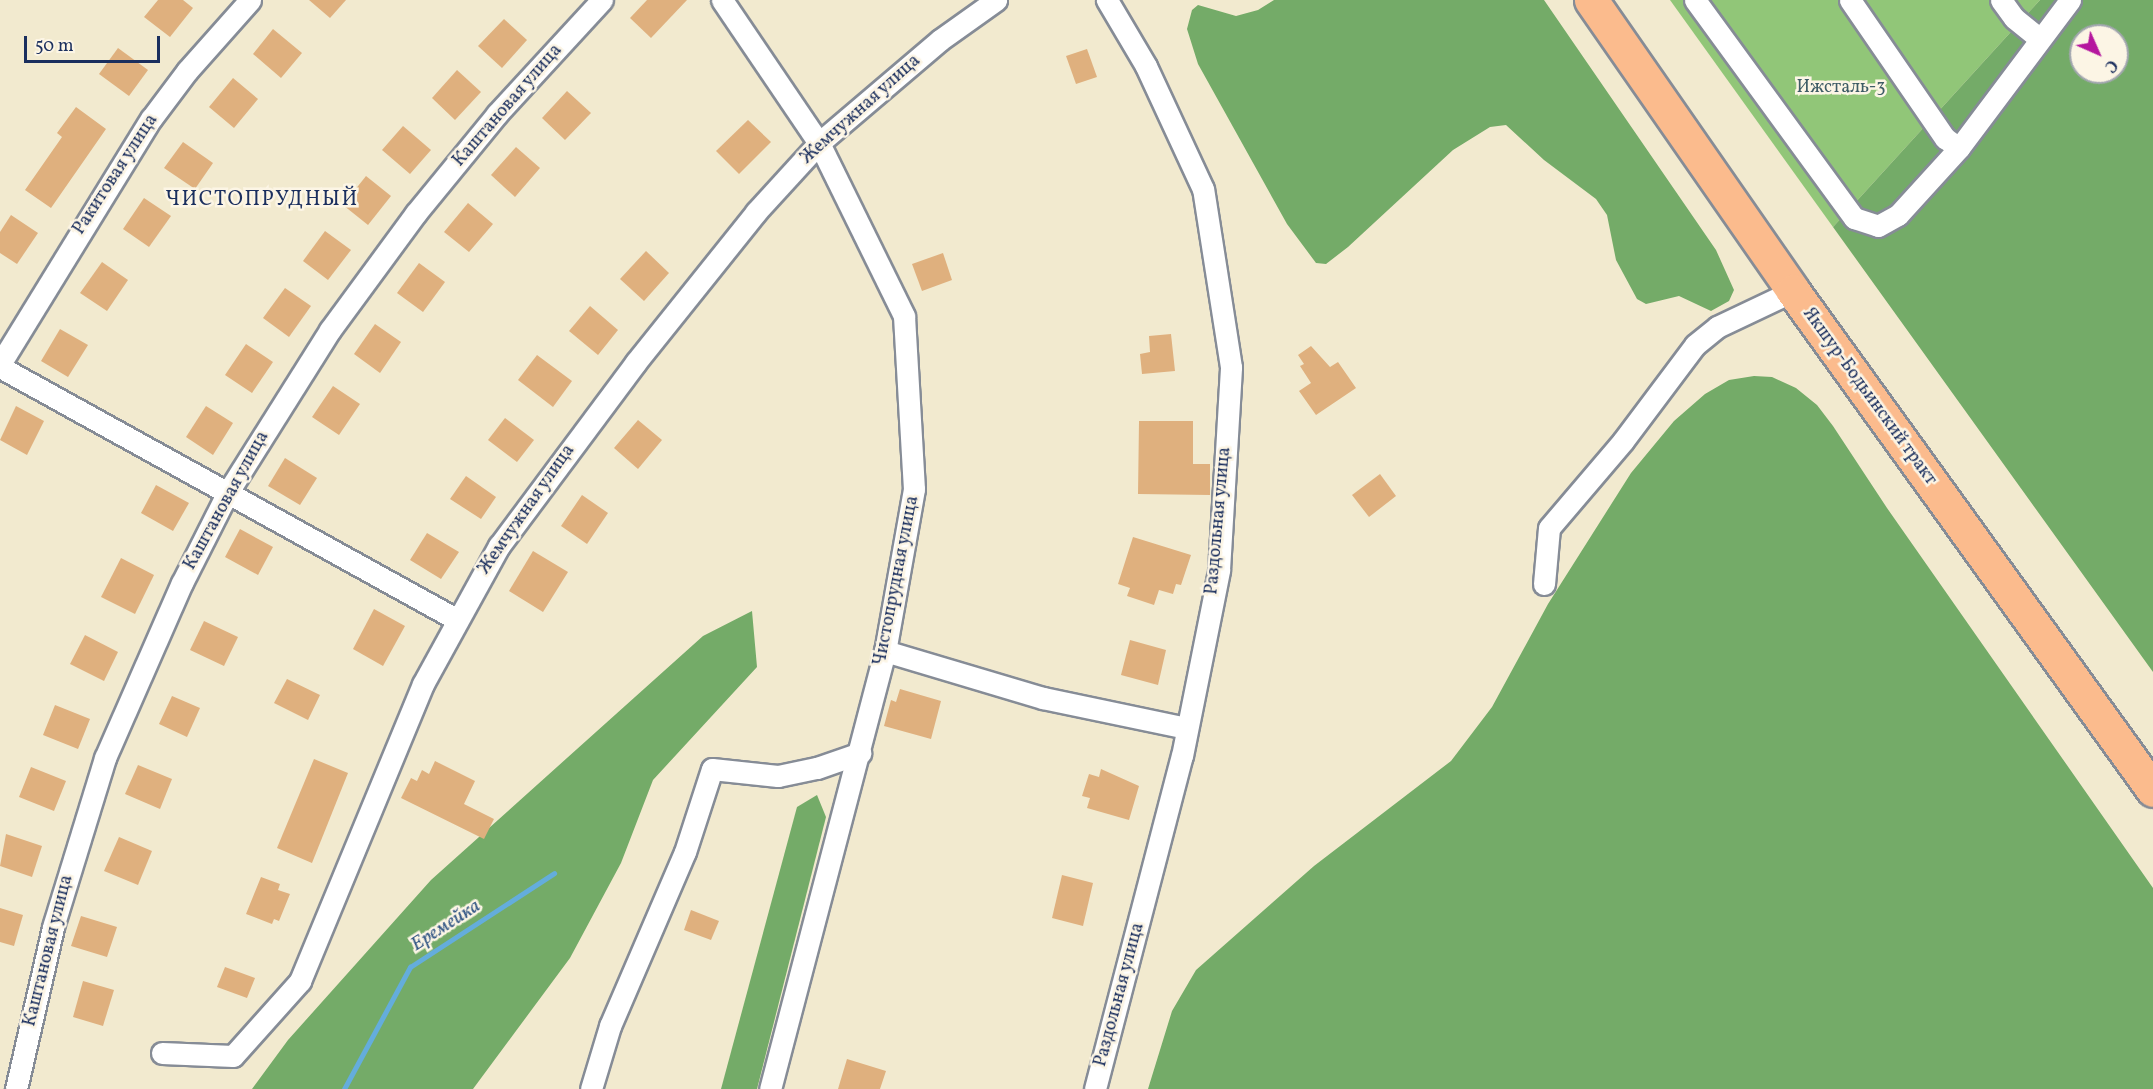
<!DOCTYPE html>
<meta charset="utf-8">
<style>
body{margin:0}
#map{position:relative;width:2153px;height:1089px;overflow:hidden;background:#f2eacf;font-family:Vollkorn,serif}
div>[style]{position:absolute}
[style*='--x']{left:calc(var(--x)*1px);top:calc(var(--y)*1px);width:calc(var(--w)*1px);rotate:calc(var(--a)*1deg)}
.green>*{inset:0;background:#91c678}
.forest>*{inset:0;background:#74ab68}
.stream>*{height:5px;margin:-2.5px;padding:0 2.5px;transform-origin:2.5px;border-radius:2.5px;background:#64addc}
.building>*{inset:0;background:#dfb07e}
.roads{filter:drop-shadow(2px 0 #868c96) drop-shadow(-2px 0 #868c96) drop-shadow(0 2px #868c96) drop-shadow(0 -2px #868c96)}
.minor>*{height:21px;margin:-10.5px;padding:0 10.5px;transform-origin:10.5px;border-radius:10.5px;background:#fff}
.primary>*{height:33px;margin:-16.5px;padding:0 16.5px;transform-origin:16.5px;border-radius:16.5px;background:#fbbb8d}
span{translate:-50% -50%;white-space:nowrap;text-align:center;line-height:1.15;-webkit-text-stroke:5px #fcf5e5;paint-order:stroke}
.park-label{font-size:18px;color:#3e5c66}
.street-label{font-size:18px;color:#1b2f5e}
.water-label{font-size:20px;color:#315584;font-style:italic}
.quarter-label{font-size:21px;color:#1b2f5e;letter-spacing:1.5px}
.north{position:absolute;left:2069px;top:24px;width:60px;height:60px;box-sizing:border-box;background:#fcf5e5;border:2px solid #a2a6af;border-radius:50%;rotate:135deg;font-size:16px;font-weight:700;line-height:24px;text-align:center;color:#1b2f5e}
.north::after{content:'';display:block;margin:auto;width:21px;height:27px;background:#b5179e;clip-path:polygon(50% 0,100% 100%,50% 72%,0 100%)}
.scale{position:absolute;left:24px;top:36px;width:136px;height:27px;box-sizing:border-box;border:3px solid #1b2f5e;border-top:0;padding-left:8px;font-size:18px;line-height:21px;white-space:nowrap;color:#1b2f5e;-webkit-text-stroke:4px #fcf5e5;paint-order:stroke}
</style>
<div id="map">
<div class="green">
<i style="clip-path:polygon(1670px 0,2040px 0,1833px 227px)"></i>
</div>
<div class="forest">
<i style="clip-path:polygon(1274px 0,1544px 0,1716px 250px,1734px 290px,1729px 301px,1711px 311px,1679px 296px,1646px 304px,1637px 299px,1616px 260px,1607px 215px,1596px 199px,1544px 160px,1506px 125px,1490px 127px,1453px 150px,1348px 247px,1326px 264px,1316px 263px,1287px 224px,1198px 64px,1187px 29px,1192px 10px,1198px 5px,1236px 16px,1258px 10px)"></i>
<i style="clip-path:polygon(evenodd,2040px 0,2153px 0,2153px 672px,1833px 227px,2040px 0,2081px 36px,2117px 36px,2117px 72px,2081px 72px,2081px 36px)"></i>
<i style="clip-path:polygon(1754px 376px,1772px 377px,1796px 388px,1817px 405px,1833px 426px,1887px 508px,2153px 888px,2153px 1089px,1148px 1089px,1172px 1011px,1196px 970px,1314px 866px,1451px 761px,1492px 707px,1548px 604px,1631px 473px,1674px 421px,1705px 394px,1729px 380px)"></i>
<i style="clip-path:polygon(752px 611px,757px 667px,653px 780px,621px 863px,570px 958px,473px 1089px,252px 1089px,288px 1040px,431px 880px,703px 636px)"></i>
<i style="clip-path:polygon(817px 795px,826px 817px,757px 1089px,721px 1089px,797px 807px)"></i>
</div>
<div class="stream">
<i style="--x:344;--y:1089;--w:139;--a:-61.6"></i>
<i style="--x:410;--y:967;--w:172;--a:-33.1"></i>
</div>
<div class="building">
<i style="clip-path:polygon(158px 0,183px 0,193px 8px,170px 37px,144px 17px)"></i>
<i style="clip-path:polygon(309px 0,346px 0,330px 18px)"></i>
<i style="clip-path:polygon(647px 0,687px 0,651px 38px,630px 18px)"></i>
<i style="clip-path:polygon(504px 19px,527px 40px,502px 68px,478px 46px)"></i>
<i style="clip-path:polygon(273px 29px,302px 53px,281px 78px,253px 54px)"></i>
<i style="clip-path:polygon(118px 48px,148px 70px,129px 96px,99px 74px)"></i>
<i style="clip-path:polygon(1087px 49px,1097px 77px,1076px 84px,1066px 56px)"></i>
<i style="clip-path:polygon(457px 70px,481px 92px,455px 120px,432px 98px)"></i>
<i style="clip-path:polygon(233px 78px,258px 99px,234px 128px,209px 107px)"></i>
<i style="clip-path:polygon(567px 91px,591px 113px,565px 140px,542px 118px)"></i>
<i style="clip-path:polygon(76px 107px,106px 129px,51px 208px,25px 190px,62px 137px,57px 133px)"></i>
<i style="clip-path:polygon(748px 120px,771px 142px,739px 174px,716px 151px)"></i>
<i style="clip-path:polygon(403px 126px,431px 150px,410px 174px,382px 150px)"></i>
<i style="clip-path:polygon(183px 142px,213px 163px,195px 189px,164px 168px)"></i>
<i style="clip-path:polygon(516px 147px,540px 168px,515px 197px,491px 175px)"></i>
<i style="clip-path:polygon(366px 176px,391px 196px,368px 225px,343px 205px)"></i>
<i style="clip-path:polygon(144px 198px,171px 216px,149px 247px,123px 229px)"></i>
<i style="clip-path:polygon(468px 203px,493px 224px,469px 252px,444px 232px)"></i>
<i style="clip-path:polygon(11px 215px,38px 233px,17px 264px,0 253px,0 232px)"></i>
<i style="clip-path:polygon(325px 231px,351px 250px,328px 280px,303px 261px)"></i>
<i style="clip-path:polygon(646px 251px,669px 273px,644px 301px,620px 279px)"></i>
<i style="clip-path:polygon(943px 253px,952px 280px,922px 291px,912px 264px)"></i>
<i style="clip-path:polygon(102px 262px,128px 280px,107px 311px,80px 293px)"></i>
<i style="clip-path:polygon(419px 263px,445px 282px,423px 312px,397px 293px)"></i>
<i style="clip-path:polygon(285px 288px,311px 306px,289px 337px,263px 318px)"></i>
<i style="clip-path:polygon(590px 306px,618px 330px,598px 355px,569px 331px)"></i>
<i style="clip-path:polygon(375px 324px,401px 342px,380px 373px,354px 354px)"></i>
<i style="clip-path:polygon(60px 329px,88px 345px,68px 377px,41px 361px)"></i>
<i style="clip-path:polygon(1171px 334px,1175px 371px,1142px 374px,1140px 354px,1150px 352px,1149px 336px)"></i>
<i style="clip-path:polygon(246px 344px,273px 362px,252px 393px,225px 375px)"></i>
<i style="clip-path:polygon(1311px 346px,1330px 367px,1338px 362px,1356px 388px,1316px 415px,1299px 391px,1311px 383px,1300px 366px,1304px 364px,1298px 355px)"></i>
<i style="clip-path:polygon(537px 355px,572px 381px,553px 407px,518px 380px)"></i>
<i style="clip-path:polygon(333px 386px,360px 404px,339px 435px,312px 417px)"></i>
<i style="clip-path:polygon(16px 406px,44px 421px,27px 455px,0 440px)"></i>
<i style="clip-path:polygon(206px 406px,233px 423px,213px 455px,186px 437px)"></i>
<i style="clip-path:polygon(505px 418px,534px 440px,517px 462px,488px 440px)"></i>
<i style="clip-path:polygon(638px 420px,662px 440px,638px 469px,614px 448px)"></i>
<i style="clip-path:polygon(1139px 421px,1193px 421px,1193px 464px,1210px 464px,1210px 495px,1138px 494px)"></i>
<i style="clip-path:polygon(285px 458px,317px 478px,300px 505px,268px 486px)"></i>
<i style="clip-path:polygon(1380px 474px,1396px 496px,1369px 517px,1352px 495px)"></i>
<i style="clip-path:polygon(466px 476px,496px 497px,481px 519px,450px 499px)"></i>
<i style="clip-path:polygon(156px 485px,189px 503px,173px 531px,141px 513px)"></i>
<i style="clip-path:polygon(582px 495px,608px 513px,587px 544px,561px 526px)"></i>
<i style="clip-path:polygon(240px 529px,273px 547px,258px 575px,225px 557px)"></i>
<i style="clip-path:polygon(427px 533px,459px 552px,441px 579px,410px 560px)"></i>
<i style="clip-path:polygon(1133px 537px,1191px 555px,1181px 585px,1176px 584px,1173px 594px,1159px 590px,1154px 605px,1127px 596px,1130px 588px,1118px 584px)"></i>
<i style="clip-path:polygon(533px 551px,568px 572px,543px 612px,509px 591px)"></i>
<i style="clip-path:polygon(121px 558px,154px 575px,135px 614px,101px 597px)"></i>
<i style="clip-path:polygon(374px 609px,405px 626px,383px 666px,353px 649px)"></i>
<i style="clip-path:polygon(204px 621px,238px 637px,224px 666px,190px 650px)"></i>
<i style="clip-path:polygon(85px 635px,118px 652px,104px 681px,70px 664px)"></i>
<i style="clip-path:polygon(1130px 640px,1166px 650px,1158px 685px,1121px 675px)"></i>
<i style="clip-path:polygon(287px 679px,320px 695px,308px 720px,274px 703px)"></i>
<i style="clip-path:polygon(900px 689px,941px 701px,931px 739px,884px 726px,891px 700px,896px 702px)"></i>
<i style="clip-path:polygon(172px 696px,200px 708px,187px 737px,159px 724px)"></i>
<i style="clip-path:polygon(55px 705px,90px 719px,78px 749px,43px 735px)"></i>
<i style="clip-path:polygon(314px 759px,348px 773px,312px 863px,277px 848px)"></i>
<i style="clip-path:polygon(435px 761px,475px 781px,464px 804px,494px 819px,484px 839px,401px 798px,411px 778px,417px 781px,422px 770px,429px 774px)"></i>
<i style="clip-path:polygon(138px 765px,172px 779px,160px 809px,125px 794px)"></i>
<i style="clip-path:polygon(31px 767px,66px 781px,54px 811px,19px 797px)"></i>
<i style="clip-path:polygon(1101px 769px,1139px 786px,1129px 820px,1087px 808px,1090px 798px,1082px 796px,1089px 774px,1099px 777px)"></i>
<i style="clip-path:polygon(6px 834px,42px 846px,32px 877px,0 866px)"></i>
<i style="clip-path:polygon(119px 837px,152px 851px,138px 885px,104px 871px)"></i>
<i style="clip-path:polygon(1062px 875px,1093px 883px,1083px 926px,1052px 918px)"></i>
<i style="clip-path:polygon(261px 877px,280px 884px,278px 890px,290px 894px,279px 921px,274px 919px,272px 924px,246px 914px)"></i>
<i style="clip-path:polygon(0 908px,23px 915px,14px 946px,0 942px)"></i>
<i style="clip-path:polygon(691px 910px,719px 921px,711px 940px,684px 930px)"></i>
<i style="clip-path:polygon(81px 916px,117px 927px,107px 957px,71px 946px)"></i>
<i style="clip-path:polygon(225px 967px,255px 978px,247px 998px,217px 987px)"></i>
<i style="clip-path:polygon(83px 981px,114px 990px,103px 1026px,73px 1017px)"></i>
<i style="clip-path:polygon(847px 1059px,886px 1071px,880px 1089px,838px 1089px)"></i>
</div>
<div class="roads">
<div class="minor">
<i style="--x:722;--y:0;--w:173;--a:55.9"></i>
<i style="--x:819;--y:143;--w:193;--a:63.8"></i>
<i style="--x:904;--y:316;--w:173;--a:86.7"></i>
<i style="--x:914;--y:489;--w:165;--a:100.1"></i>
<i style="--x:885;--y:651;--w:453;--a:104.7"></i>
<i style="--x:1695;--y:0;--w:270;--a:53.9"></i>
<i style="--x:1854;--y:218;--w:25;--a:18"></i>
<i style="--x:1878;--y:226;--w:23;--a:-29"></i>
<i style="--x:1898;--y:215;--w:91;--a:-47.7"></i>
<i style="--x:1959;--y:148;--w:185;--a:-53.1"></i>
<i style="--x:1850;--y:0;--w:168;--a:55.5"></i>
<i style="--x:1945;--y:138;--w:17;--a:36"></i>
<i style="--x:2001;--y:0;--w:22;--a:54"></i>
<i style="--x:2014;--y:18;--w:33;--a:39"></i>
<i style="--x:0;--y:364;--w:288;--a:-58.4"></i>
<i style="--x:151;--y:119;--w:60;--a:-53.1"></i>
<i style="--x:187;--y:71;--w:95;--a:-48.4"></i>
<i style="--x:0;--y:367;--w:521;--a:28.93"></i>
<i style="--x:1544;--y:584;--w:56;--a:-84.9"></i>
<i style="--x:1549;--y:528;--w:114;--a:-49.6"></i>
<i style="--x:1623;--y:441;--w:120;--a:-53.1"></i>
<i style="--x:1695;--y:345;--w:28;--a:-39"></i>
<i style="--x:1717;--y:327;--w:84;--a:-25.3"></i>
<i style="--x:885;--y:651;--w:165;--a:16.6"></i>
<i style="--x:1043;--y:698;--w:147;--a:11.8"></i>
<i style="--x:162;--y:1053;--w:71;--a:2.4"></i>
<i style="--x:233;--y:1056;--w:101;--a:-48.2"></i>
<i style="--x:300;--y:981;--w:321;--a:-67.5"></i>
<i style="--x:423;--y:684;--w:158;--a:-61.2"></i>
<i style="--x:499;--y:546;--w:229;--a:-53.3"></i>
<i style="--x:636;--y:362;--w:192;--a:-51.3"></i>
<i style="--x:756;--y:212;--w:93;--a:-47.6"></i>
<i style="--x:819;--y:143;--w:159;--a:-40.4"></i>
<i style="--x:940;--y:40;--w:69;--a:-35.5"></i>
<i style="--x:16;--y:1089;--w:166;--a:-77.1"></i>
<i style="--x:53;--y:927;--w:177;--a:-72.9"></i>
<i style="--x:105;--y:758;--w:191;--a:-66.3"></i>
<i style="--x:182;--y:583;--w:102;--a:-63.2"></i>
<i style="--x:228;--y:492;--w:191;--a:-57.8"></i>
<i style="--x:330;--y:330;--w:145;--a:-53.7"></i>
<i style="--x:416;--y:213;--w:128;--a:-50.7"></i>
<i style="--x:497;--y:114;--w:155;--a:-47.4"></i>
<i style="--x:591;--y:1089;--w:66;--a:-73.2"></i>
<i style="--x:610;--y:1026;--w:189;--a:-66.7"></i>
<i style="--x:685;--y:852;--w:87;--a:-72"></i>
<i style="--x:712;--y:769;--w:66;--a:6.1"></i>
<i style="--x:778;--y:776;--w:40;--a:-12"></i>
<i style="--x:817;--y:768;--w:46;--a:-19.2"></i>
<i style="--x:1095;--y:1089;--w:344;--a:-75.4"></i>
<i style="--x:1182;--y:756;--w:190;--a:-78.7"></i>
<i style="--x:1219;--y:570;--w:203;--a:-86.6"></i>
<i style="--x:1231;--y:367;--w:180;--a:-98.9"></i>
<i style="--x:1203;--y:189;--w:136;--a:-114.9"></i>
<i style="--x:1146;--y:66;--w:77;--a:-120.6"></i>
</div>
<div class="primary">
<i style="--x:1591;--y:0;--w:354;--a:55.2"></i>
<i style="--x:1793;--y:291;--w:615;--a:54.19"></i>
</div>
</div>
<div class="park-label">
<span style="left:1841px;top:88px">Ижсталь-3</span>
</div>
<div class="street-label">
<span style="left:508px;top:106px;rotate:-49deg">Каштановая улица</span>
<span style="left:861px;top:110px;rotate:-42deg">Жемчужная улица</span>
<span style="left:116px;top:175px;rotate:-57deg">Ракитовая улица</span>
<span style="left:1869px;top:397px;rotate:54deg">Якшур-Бодьинский тракт</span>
<span style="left:227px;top:501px;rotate:-61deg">Каштановая улица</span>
<span style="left:527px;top:510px;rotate:-55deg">Жемчужная улица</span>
<span style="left:1219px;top:521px;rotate:-85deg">Раздольная улица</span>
<span style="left:897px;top:581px;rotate:-79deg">Чистопрудная улица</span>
<span style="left:49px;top:951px;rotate:-76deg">Каштановая улица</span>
<span style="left:1120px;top:995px;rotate:-75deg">Раздольная улица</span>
</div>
<div class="water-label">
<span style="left:446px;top:926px;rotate:-33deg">Еремейка</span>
</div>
<div class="quarter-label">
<span style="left:262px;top:200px">ЧИСТОПРУДНЫЙ</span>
</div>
<div class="north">С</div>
<div class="scale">50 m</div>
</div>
